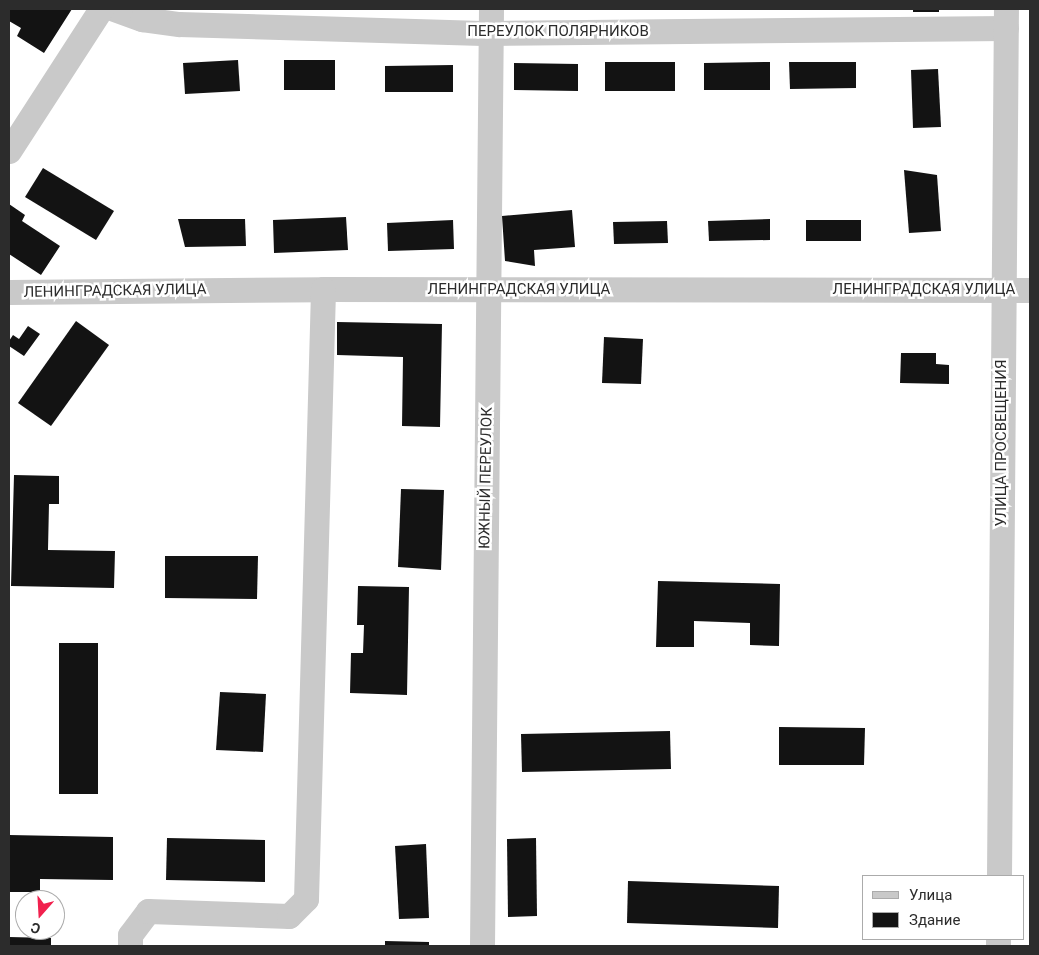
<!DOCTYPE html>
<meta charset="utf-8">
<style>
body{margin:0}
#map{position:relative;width:1039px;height:955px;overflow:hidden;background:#fff;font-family:Roboto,sans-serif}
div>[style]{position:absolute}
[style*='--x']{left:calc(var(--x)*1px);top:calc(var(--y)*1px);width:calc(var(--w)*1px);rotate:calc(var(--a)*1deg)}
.building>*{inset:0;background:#131313}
.minor>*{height:25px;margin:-12.5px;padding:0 12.5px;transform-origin:12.5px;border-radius:12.5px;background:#c9c9c9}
span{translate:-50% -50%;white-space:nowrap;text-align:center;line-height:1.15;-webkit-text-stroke:5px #fff;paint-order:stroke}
.street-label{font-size:15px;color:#2c2c2c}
.frame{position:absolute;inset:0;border:10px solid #2c2c2c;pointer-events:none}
.legend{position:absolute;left:862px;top:875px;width:162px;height:65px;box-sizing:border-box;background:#fff;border:1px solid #ababab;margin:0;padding:6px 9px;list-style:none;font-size:15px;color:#2c2c2c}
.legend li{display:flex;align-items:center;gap:10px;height:25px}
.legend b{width:25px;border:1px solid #ababab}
.north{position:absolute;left:15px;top:890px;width:50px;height:50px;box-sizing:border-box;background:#fff;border:1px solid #ababab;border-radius:50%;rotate:199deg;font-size:14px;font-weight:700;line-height:20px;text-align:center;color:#2c2c2c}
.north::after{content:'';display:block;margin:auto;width:18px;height:22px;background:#f1214e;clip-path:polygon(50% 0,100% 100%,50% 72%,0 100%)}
</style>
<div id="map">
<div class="building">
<i style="clip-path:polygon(9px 9px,72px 9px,44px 53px,17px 36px,21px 28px,9px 21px)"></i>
<i style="clip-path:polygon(913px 9px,939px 9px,939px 12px,913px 12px)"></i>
<i style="clip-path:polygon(238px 60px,240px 91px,185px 94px,183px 63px)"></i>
<i style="clip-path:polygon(284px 60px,335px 60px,335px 90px,284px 90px)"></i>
<i style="clip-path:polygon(605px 62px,675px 62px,675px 91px,605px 91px)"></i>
<i style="clip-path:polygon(770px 62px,770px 90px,704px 90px,704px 63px)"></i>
<i style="clip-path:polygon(789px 62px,856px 62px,856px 88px,790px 89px)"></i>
<i style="clip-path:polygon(514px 63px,578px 64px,578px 91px,514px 90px)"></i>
<i style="clip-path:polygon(453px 65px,453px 92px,385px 92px,385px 66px)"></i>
<i style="clip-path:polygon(938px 69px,941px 127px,913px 128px,911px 70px)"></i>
<i style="clip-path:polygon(43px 168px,114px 211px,96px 240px,25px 197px)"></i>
<i style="clip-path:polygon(904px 170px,937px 175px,941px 231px,909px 233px)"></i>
<i style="clip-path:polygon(9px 204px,25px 215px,22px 221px,60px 246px,41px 275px,9px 254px)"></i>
<i style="clip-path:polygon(572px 210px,575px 247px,534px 250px,535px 266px,505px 261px,502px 216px)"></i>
<i style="clip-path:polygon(346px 217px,348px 250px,274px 253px,273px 220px)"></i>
<i style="clip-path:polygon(178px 219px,245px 219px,246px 246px,185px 247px)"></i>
<i style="clip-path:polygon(770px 219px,770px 240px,709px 241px,708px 221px)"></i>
<i style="clip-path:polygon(453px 220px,454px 249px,388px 251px,387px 223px)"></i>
<i style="clip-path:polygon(806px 220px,861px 220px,861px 241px,806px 241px)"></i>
<i style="clip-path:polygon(667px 221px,668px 243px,614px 244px,613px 222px)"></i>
<i style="clip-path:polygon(76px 321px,109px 345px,51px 426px,18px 403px)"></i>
<i style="clip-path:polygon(337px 322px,442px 324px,440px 427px,402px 426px,403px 357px,337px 355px)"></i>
<i style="clip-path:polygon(28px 326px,40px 334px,24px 356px,9px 346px,9px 341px,13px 335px,19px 339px)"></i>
<i style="clip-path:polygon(604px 337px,643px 339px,641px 384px,602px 383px)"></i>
<i style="clip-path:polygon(901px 353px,936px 353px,936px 364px,949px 365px,949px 384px,900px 383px)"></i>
<i style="clip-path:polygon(14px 475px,59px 476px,59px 504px,49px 504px,48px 550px,115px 551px,114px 588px,11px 586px)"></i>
<i style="clip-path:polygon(401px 489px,444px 490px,441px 570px,398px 567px)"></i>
<i style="clip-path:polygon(165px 556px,258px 556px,257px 599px,165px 598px)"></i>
<i style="clip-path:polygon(658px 581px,780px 584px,779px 646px,750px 645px,750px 623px,694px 621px,694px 647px,656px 647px)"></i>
<i style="clip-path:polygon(358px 586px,409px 587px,407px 695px,350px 693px,351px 653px,363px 653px,364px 625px,357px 625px)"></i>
<i style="clip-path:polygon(59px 643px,98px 643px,98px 794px,59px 794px)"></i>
<i style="clip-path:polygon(220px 692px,266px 694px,263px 752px,216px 750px)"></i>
<i style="clip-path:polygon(779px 727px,865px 728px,864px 765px,779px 765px)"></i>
<i style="clip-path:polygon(670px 731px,671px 769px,522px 772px,521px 734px)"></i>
<i style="clip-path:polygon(9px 835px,113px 837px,113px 880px,40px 879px,40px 892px,9px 892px)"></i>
<i style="clip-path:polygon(167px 838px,265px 840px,265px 882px,166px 880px)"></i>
<i style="clip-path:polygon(536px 838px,537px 916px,508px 917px,507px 839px)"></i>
<i style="clip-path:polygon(426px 844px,429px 918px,399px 919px,395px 846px)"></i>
<i style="clip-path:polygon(628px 881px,779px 886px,778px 928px,627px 923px)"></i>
<i style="clip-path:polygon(9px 937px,51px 938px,51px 946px,9px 946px)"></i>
<i style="clip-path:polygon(385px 941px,429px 942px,429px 946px,385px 946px)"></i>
</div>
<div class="minor">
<i style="--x:114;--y:9;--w:30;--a:20"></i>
<i style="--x:142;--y:19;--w:37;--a:8"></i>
<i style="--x:179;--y:24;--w:312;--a:1.7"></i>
<i style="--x:491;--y:33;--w:515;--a:-0.56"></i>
<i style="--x:9;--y:151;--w:169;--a:-57.1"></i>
<i style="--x:9;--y:292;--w:314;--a:-0.5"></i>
<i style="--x:323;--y:289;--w:707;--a:0.08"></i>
<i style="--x:999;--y:876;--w:867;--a:-89.54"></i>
<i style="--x:130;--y:946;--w:11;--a:-90"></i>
<i style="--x:130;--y:935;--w:30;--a:-53"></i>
<i style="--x:148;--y:911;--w:141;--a:2"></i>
<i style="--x:289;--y:916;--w:24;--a:-45"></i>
<i style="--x:306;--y:899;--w:610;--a:-88.4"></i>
<i style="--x:482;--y:946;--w:937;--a:-89.45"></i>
<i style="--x:998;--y:946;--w:7;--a:-90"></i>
</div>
<div class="street-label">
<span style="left:558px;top:32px">ПЕРЕУЛОК ПОЛЯРНИКОВ</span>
<span style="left:519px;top:290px">ЛЕНИНГРАДСКАЯ УЛИЦА</span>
<span style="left:924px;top:290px">ЛЕНИНГРАДСКАЯ УЛИЦА</span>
<span style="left:115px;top:291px;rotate:-1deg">ЛЕНИНГРАДСКАЯ УЛИЦА</span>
<span style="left:1002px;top:443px;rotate:-90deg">УЛИЦА ПРОСВЕЩЕНИЯ</span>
<span style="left:486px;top:478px;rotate:-89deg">ЮЖНЫЙ ПЕРЕУЛОК</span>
</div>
<div class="frame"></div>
<ul class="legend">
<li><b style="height:6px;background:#c9c9c9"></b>Улица</li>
<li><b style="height:14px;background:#131313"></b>Здание</li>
</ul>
<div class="north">С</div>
</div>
